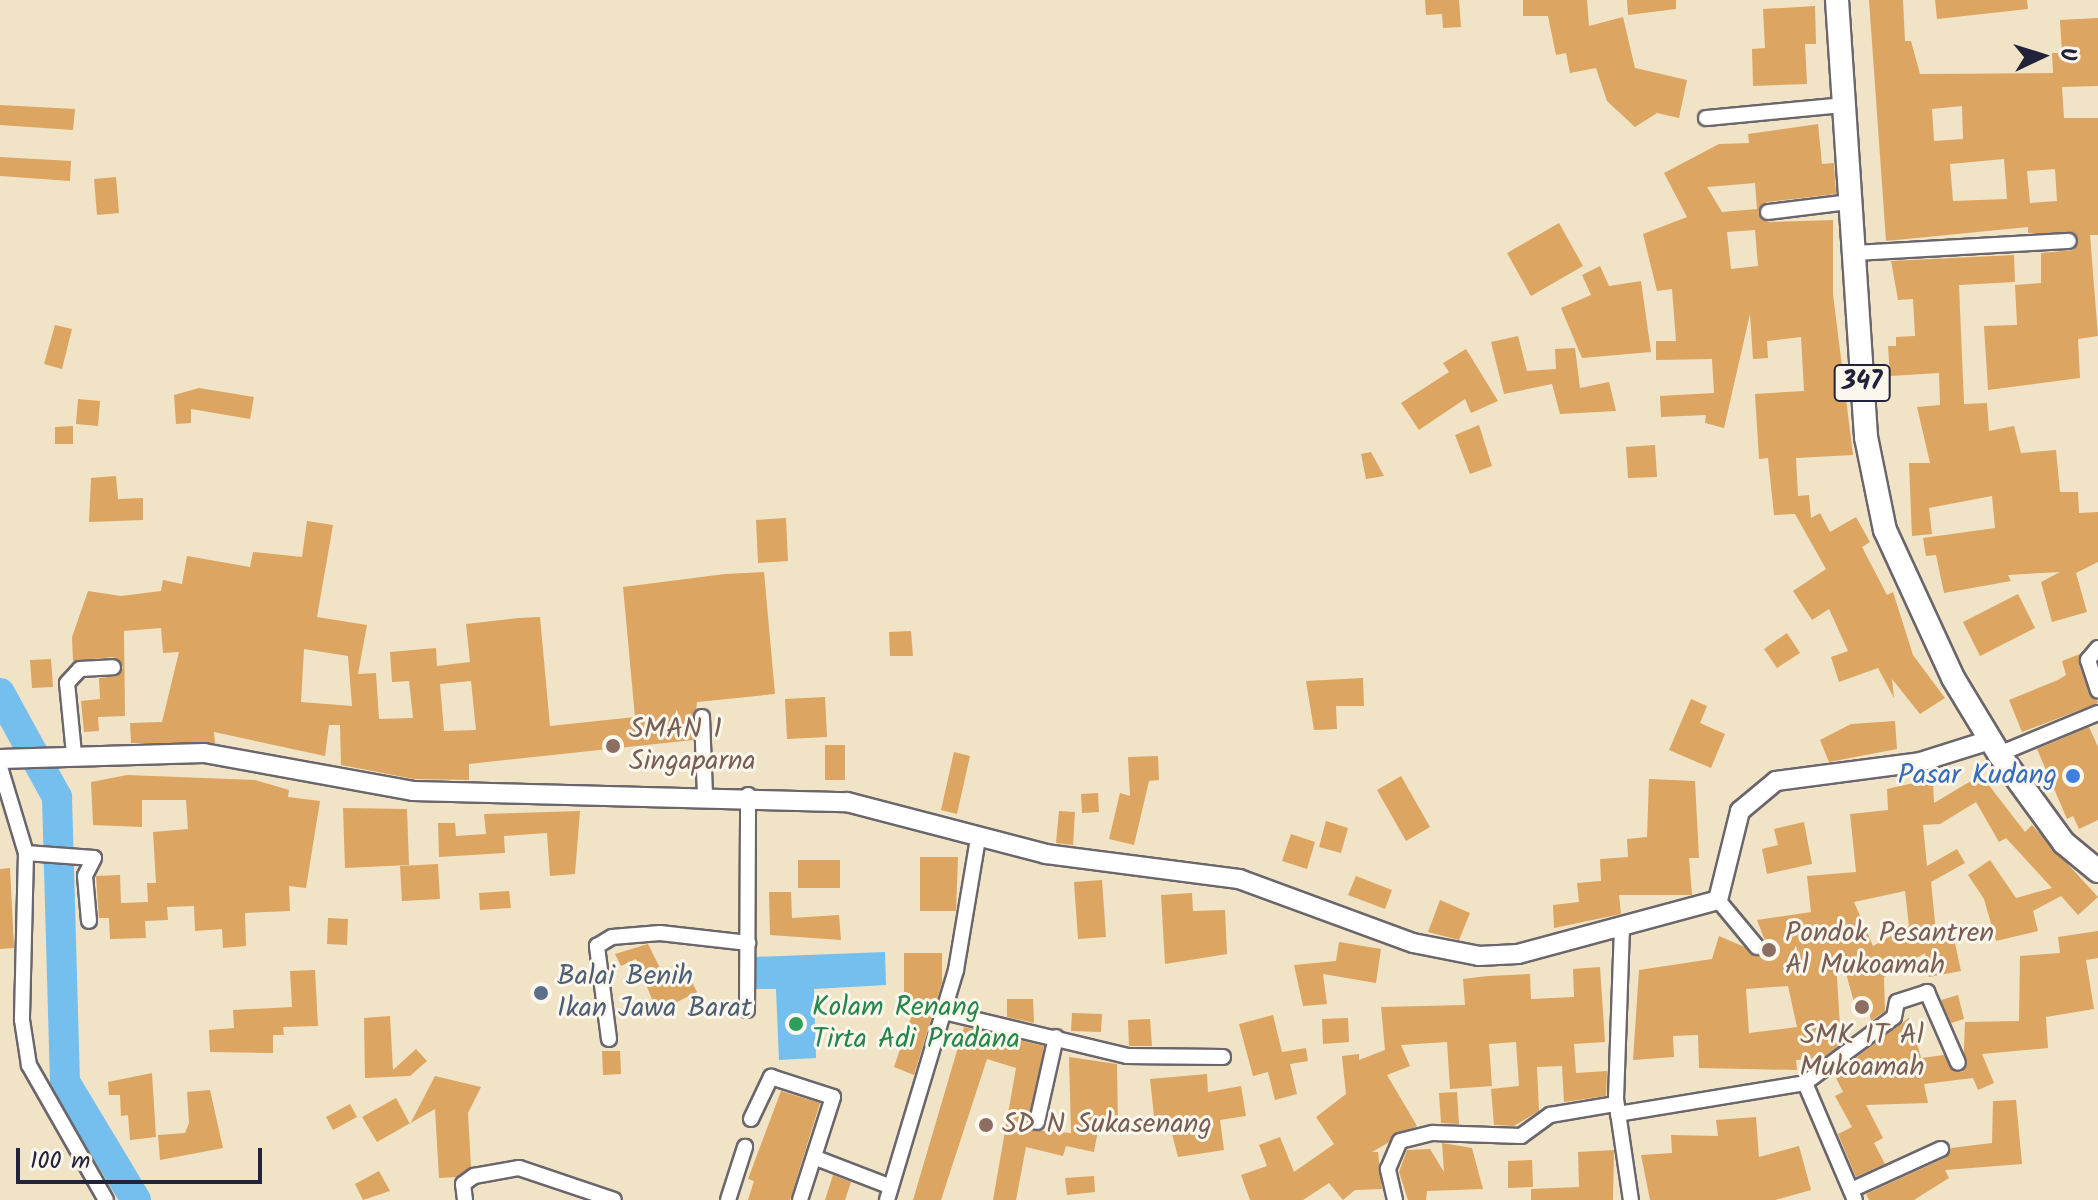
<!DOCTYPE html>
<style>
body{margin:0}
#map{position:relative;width:2098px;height:1200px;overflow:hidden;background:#f1e3c6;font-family:Kalam,sans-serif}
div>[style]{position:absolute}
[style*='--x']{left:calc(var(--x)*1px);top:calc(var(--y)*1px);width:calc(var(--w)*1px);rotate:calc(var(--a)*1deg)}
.water>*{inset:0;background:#74bfed}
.river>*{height:30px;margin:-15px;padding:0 15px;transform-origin:15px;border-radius:15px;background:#74bfed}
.building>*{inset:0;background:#dca561}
.roads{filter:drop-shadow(2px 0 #6a666c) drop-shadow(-2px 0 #6a666c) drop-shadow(0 2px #6a666c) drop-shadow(0 -2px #6a666c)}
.street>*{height:14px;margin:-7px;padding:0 7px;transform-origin:7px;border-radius:7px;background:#fff}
.secondary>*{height:18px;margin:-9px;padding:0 9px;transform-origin:9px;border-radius:9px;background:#fff}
.primary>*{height:22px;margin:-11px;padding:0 11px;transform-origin:11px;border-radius:11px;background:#fff}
.dots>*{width:22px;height:22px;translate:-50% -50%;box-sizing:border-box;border:4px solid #fbf7ec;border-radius:50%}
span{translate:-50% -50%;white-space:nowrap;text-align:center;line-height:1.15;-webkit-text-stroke:6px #fbf7ec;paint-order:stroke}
.shield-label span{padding:2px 6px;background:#fbf7ec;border:2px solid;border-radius:6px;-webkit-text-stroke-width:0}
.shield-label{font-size:26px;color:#22223b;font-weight:700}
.education-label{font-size:28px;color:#785e54}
.left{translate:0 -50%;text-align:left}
.shop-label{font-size:28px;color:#366cbe}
.right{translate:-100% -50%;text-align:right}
.service-label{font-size:28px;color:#4e5e75}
.leisure-label{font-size:28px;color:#27864d}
.north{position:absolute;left:2002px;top:16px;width:80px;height:80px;-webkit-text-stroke:6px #fbf7ec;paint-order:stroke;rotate:86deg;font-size:22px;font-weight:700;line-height:32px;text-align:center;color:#22223b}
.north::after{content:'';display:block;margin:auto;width:28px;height:36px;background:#22223b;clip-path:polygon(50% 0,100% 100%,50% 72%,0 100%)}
.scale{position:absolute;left:16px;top:1148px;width:246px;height:36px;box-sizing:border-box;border:4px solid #22223b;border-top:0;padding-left:10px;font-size:24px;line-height:28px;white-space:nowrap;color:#22223b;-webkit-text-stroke:6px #fbf7ec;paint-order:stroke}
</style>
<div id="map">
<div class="water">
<i style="clip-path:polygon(885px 952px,886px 985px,814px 989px,816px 1058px,779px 1060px,776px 989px,755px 989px,754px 957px)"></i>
</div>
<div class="river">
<i style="--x:0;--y:693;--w:119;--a:61.3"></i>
<i style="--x:57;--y:797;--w:285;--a:88.4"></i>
<i style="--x:65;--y:1082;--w:138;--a:59"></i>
</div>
<div class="building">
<i style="clip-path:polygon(1425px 0,1459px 0,1461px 27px,1443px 28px,1442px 14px,1426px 15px)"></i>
<i style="clip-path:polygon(1523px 0,1587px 0,1589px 26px,1623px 17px,1635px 68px,1687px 80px,1679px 118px,1657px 113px,1635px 127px,1607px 101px,1596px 68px,1570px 73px,1566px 53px,1556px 55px,1548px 16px,1523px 16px)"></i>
<i style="clip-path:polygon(1627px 0,1676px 0,1676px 9px,1628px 15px)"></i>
<i style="clip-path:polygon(evenodd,1869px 0,1903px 0,1905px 41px,1911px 41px,1920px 74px,2053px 73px,2052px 53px,2062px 53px,2060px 20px,2098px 18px,2098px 86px,2062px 87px,2064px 118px,2098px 118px,2098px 235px,2090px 235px,2098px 336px,2078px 339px,2080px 378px,1988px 390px,1984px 326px,2017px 325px,2015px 285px,2041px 283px,2041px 253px,2074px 250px,2074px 233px,2028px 233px,2028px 227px,1886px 241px,1869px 0,1962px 106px,1963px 139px,1934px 141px,1932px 109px,1962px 106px,1869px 0,2004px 159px,2007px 199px,1953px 201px,1950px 164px,2004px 159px,1869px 0,2055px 169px,2057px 201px,2030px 203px,2027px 171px,2055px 169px)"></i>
<i style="clip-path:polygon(1935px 0,2027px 0,2028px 9px,1937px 19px)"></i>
<i style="clip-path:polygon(1815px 6px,1816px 44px,1805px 44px,1807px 84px,1753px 86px,1752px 49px,1765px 48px,1763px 9px)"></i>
<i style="clip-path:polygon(0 105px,75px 109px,73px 130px,0 125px)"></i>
<i style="clip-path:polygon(evenodd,1818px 124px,1822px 164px,1834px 163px,1836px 194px,1767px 202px,1758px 212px,1768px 222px,1833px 220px,1833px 294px,1853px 455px,1796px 458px,1798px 496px,1809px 495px,1811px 518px,1820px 513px,1830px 532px,1856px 517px,1870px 542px,1862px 547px,1887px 595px,1893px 592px,1913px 655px,1945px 698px,1920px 714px,1892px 679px,1894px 698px,1878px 668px,1839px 682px,1831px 657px,1848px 651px,1829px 609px,1812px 620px,1793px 591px,1826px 569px,1795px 514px,1774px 515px,1768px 458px,1759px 459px,1755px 394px,1804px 391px,1801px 337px,1767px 341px,1768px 358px,1753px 359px,1750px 314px,1724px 428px,1705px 423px,1706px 415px,1661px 417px,1660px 396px,1714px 393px,1712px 359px,1656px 360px,1656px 341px,1676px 341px,1672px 289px,1657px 291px,1643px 234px,1687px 217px,1664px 173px,1719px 144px,1749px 143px,1748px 134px,1818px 124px,1755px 183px,1757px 209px,1722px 212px,1707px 187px,1755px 183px,1818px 124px,1755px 230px,1758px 266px,1731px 269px,1727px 232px,1755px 230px)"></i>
<i style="clip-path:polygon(0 157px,71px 161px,70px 181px,0 176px)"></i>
<i style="clip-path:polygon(116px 177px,119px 213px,97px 215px,94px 179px)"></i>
<i style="clip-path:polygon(1559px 223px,1583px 266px,1531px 296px,1507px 253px)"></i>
<i style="clip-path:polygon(2014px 255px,2015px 282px,1959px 285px,1964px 404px,1987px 403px,1989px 431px,2014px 426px,2021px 453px,2056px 450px,2060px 492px,2078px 492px,2079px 513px,2098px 512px,2098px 562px,2076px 573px,2087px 612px,2052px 622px,2041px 582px,2060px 572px,2008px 575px,2011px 581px,1944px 593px,1936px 555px,1926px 556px,1923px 538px,1995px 528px,1992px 496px,1929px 508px,1932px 534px,1912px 536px,1909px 463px,1930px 463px,1917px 407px,1940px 405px,1939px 373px,1890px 376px,1888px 346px,1896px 346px,1896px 337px,1915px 336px,1913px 299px,1898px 300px,1891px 261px)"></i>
<i style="clip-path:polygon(1600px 266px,1609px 286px,1641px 281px,1651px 352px,1582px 358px,1561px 308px,1591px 295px,1582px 275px)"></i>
<i style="clip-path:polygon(55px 325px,72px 329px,62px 369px,44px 364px)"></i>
<i style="clip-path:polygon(1518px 336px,1527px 371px,1556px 369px,1555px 349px,1575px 348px,1580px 388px,1609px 382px,1616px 411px,1560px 414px,1552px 384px,1504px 394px,1491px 342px)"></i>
<i style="clip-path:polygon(1466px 349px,1498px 401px,1471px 413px,1465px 399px,1419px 430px,1401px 403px,1449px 372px,1443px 363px)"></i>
<i style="clip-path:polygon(199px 388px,254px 397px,250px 419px,191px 409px,191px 423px,176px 424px,174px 395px)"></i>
<i style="clip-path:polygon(78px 399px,100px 401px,98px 426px,76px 424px)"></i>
<i style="clip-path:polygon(1479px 425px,1492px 466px,1470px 474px,1455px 435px)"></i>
<i style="clip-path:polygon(73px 426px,73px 444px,55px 444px,55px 427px)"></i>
<i style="clip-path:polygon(1655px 445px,1657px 477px,1628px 478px,1626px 447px)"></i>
<i style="clip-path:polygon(1371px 452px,1384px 476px,1366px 479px,1361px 454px)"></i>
<i style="clip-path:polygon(116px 476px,118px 499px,143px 498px,143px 520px,89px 522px,91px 478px)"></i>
<i style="clip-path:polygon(786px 518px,788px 561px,758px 563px,756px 520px)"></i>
<i style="clip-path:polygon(evenodd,307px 521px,333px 525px,317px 617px,367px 625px,358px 674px,376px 673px,379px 719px,413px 718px,409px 681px,392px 682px,390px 652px,436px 648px,437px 666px,470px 662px,466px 624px,518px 618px,540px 617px,550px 726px,635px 717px,623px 587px,725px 574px,764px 572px,775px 694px,697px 702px,693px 740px,469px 764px,469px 780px,414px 779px,341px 765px,340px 725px,329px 725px,325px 756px,214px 732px,215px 743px,131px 743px,130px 723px,162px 722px,179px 652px,163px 653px,161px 628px,124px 631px,125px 716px,98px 717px,99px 731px,84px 732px,81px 701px,100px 699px,99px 678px,118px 676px,123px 667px,113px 657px,73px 661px,72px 637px,88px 591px,121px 596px,161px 591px,163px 580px,182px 584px,187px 556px,250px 567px,253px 552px,302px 557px,307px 521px,304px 649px,348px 656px,352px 706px,301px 702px,304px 649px,307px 521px,471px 681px,476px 730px,444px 731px,440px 684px,471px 681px)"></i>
<i style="clip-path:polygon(2018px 594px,2035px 628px,1980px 656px,1963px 622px)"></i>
<i style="clip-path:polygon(911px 631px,913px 656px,890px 656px,889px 632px)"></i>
<i style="clip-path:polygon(1787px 633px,1800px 653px,1777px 668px,1764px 649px)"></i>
<i style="clip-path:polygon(2080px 654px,2098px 703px,2022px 732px,2009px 700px,2058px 680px,2066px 675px,2062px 661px)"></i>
<i style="clip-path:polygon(51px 659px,53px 687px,32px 688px,30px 660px)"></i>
<i style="clip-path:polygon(1363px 678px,1364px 706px,1336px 706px,1337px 729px,1314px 730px,1306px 681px)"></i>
<i style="clip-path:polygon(825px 697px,827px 737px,787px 739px,785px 699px)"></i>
<i style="clip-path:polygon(1691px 699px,1707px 706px,1700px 723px,1725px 734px,1711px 768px,1669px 750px)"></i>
<i style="clip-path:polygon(1895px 721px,1897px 749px,1829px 762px,1820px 740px,1851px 724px)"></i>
<i style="clip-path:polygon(2089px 727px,2098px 747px,2098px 820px,2079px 829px,2073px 816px,2067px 819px,2037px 749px)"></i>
<i style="clip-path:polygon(825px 745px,845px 745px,845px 780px,825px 780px)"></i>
<i style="clip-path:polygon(954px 752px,970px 756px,957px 814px,941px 810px)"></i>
<i style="clip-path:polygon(1158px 756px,1159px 780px,1149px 781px,1134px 845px,1109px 839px,1120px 793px,1130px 796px,1128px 757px)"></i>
<i style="clip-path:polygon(127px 775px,255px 780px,289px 790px,288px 797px,320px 801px,306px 888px,289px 886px,290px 911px,245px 913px,246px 946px,223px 948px,222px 929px,195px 931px,194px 906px,167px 907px,168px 920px,145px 921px,146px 938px,110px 939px,109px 918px,99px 918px,96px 876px,120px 875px,121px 903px,148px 902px,147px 883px,156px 883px,153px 832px,188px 829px,186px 800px,142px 800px,142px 827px,93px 825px,91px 782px)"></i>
<i style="clip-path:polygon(evenodd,1981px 775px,2025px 832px,2032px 825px,2098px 897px,2078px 915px,2061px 896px,2033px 911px,2038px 931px,1996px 941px,1984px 899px,1968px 875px,1990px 860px,2016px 898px,2052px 888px,2006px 838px,1999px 842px,1976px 802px,1940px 824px,1923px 825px,1927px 866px,1957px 849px,1965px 863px,1931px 882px,1936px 932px,1952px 929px,1961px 971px,1929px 977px,1925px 953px,1884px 977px,1885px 1011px,1871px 1021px,1869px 1011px,1857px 1013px,1842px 959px,1836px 960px,1841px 1044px,1821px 1059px,1796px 1060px,1797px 1070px,1699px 1068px,1698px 1035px,1673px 1036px,1674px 1057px,1633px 1060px,1639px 970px,1712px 959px,1719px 936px,1763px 955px,1767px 946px,1757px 920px,1811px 912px,1807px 876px,1856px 872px,1850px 814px,1888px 810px,1887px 789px,1914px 783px,1933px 782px,1934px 803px,1981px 775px,1905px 891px,1909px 926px,1873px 946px,1854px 902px,1905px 891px,1981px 775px,1788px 986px,1797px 1027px,1749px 1033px,1746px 989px,1788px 986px)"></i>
<i style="clip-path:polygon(1401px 776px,1430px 827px,1406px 841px,1377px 790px)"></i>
<i style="clip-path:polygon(1649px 779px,1695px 781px,1699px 858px,1689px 858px,1692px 895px,1619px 895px,1621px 914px,1554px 928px,1553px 905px,1579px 902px,1577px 883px,1601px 881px,1600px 859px,1628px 857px,1627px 839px,1647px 837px)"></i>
<i style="clip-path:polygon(1098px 793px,1099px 812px,1082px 813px,1081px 794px)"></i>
<i style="clip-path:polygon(343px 808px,407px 809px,409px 865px,345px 868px)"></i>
<i style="clip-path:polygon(580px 811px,575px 874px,550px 876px,547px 833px,504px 836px,505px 853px,439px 857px,438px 823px,455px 823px,456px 836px,486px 834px,484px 814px)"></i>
<i style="clip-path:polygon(1059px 811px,1075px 812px,1073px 845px,1056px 843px)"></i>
<i style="clip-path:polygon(1326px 821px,1348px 828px,1341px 853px,1319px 847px)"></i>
<i style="clip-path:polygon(1804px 822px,1812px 864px,1767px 874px,1762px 849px,1778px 845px,1774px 829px)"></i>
<i style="clip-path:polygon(1291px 834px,1315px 842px,1307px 869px,1282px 861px)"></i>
<i style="clip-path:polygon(920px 857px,958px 857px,956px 911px,920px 911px)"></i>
<i style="clip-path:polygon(798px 860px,840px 860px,840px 888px,798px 888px)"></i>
<i style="clip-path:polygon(438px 864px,440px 899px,402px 901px,400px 866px)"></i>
<i style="clip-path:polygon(10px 868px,14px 948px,0 949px,0 869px)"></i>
<i style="clip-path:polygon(1356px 876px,1392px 890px,1385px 909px,1348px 895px)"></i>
<i style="clip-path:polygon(1102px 880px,1106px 937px,1078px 939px,1074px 882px)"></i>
<i style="clip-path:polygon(509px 891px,511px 908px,480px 910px,479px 893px)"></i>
<i style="clip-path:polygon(769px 892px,791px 892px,792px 918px,839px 915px,841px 940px,770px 935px)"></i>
<i style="clip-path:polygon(1192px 893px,1193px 911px,1225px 910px,1227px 954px,1165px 964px,1161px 895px)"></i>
<i style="clip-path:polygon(1440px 900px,1470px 913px,1459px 940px,1428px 932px)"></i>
<i style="clip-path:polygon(328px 918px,348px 919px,347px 945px,327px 944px)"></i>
<i style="clip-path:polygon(2098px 931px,2098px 958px,2086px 960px,2094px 1009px,2046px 1017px,2048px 1048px,1982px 1054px,1994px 1083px,1978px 1090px,1973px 1078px,1924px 1084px,1928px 1103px,1866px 1105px,1883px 1138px,1874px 1143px,1885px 1164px,1856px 1177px,1838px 1134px,1852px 1127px,1835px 1096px,1843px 1092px,1834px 1074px,1910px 1017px,1921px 1058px,1944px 1055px,1952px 1070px,1963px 1072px,1965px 1022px,2019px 1021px,2020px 956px,2060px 953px,2058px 937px)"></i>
<i style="clip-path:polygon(1339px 942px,1381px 949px,1376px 983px,1323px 974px,1327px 1004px,1303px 1006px,1294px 965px,1336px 961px)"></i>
<i style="clip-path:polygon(648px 944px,664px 976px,684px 966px,697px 992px,657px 1012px,636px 959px,621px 966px,615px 954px)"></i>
<i style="clip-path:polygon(904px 953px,942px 953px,942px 983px,914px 1075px,894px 1067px,916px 1003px,904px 1003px)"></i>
<i style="clip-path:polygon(1600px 967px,1605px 1042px,1574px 1044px,1576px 1073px,1607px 1071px,1606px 1096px,1564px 1102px,1562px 1066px,1537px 1067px,1539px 1111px,1514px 1126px,1494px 1125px,1491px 1089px,1519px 1086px,1516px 1042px,1489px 1044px,1492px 1086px,1450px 1089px,1447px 1042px,1401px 1045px,1410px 1066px,1387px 1075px,1417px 1126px,1372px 1152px,1378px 1152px,1382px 1189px,1355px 1190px,1343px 1200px,1329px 1183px,1303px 1200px,1250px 1200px,1241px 1175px,1267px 1166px,1259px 1145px,1280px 1137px,1294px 1172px,1334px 1144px,1316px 1117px,1346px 1094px,1342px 1056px,1359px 1054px,1359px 1060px,1385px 1050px,1381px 1007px,1465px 1005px,1463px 979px,1488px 976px,1530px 974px,1531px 999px,1574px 997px,1573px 969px)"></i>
<i style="clip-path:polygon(315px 970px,318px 1026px,283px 1027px,284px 1035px,273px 1035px,273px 1053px,210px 1052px,209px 1030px,234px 1028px,233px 1010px,292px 1007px,290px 971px)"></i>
<i style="clip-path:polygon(1958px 995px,1964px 1019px,1951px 1023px,1941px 1000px)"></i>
<i style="clip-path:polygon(1007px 999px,1033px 999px,1034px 1023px,1007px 1017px)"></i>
<i style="clip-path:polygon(1072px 1013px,1102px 1014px,1101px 1032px,1071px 1031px)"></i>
<i style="clip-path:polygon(1273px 1015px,1282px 1052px,1306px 1048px,1308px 1061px,1290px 1064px,1297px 1094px,1275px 1100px,1268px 1072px,1253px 1076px,1239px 1024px)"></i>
<i style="clip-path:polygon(390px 1016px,393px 1070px,416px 1049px,427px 1061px,410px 1076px,365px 1078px,364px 1018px)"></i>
<i style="clip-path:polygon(1348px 1018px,1349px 1042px,1323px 1044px,1322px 1019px)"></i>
<i style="clip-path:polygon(1150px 1019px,1152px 1046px,1129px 1046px,1128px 1020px)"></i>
<i style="clip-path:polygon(964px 1027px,1044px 1046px,1031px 1130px,1071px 1133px,1069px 1057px,1117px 1064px,1118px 1124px,1099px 1125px,1094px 1152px,1066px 1146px,1063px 1156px,1026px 1147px,1016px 1200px,993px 1200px,1016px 1068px,987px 1059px,941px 1200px,913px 1200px)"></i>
<i style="clip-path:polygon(602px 1051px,620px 1051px,621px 1074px,603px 1075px)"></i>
<i style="clip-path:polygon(152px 1073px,156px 1137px,130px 1140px,128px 1115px,121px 1116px,120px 1095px,109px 1095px,108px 1082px)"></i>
<i style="clip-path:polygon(1207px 1074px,1208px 1092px,1241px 1086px,1246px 1116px,1220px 1120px,1224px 1150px,1178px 1157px,1167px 1115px,1154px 1116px,1150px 1079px)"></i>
<i style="clip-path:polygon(435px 1076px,481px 1087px,468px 1113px,471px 1167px,456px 1177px,439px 1178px,435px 1109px,377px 1142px,362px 1117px,396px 1098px,410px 1124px)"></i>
<i style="clip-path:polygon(210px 1090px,223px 1148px,160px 1160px,158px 1135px,185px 1133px,189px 1123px,187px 1092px)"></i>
<i style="clip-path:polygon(781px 1091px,820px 1103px,790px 1200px,748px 1200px,754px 1181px,748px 1179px)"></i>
<i style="clip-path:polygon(1457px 1092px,1459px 1124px,1441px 1123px,1439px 1093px)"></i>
<i style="clip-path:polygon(2016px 1100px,2022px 1164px,1945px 1170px,1949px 1178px,1914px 1200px,1869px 1200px,1866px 1194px,1945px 1158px,1951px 1148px,1992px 1143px,1993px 1101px)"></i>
<i style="clip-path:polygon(350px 1104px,357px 1117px,333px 1130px,326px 1117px)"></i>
<i style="clip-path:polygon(1756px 1117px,1759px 1157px,1799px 1146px,1811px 1190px,1775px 1200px,1650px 1200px,1641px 1155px,1672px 1153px,1671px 1135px,1718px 1136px,1716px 1120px)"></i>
<i style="clip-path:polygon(1442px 1143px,1472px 1148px,1483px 1189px,1427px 1191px,1426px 1200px,1408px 1200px,1399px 1172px,1407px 1150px,1430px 1149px,1444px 1172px)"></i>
<i style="clip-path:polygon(1614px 1150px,1613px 1200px,1531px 1200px,1531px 1189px,1579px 1187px,1578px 1152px)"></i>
<i style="clip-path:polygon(1532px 1160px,1533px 1187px,1508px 1188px,1508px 1161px)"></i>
<i style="clip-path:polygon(379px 1171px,390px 1191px,363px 1200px,355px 1184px)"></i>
<i style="clip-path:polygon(833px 1175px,851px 1182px,845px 1200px,825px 1200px)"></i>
<i style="clip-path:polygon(1094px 1176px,1095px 1192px,1067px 1195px,1065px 1178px)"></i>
</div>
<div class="roads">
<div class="street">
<i style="--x:1706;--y:118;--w:138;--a:-5.4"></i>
<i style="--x:1768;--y:212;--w:82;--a:-7"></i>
<i style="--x:1853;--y:253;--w:216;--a:-3.2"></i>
<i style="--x:2098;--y:648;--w:16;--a:130"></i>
<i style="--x:2088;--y:660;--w:32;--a:72"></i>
<i style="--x:702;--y:717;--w:79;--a:87.8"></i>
<i style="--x:74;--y:754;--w:71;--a:-95.6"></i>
<i style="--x:67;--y:683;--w:19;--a:-47"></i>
<i style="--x:80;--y:669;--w:33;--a:-3"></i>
<i style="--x:1999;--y:754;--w:107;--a:-22.5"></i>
<i style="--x:0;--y:767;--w:90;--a:73.2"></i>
<i style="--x:26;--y:853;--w:167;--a:91.4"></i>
<i style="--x:22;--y:1020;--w:46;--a:81.2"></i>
<i style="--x:29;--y:1065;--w:155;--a:60.3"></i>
<i style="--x:26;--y:853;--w:68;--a:4.2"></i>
<i style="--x:94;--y:858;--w:20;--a:117"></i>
<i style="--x:85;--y:876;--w:45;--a:84.9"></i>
<i style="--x:1718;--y:900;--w:61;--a:50.3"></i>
<i style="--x:1622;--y:927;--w:172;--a:92"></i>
<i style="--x:1616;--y:1099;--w:102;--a:81.6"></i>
<i style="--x:747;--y:1010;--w:215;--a:-89.7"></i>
<i style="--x:944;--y:1012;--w:188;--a:13.5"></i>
<i style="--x:1127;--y:1056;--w:96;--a:0.6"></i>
<i style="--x:609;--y:1039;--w:94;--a:-97.4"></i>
<i style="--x:597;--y:946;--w:17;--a:-31"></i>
<i style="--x:612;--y:937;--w:48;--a:-4.8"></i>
<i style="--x:660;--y:933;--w:89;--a:6.5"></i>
<i style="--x:1805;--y:1083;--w:111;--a:-36.6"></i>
<i style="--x:1894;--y:1017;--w:15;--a:-79"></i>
<i style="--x:1897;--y:1002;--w:32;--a:-18"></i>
<i style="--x:1927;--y:992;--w:77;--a:66.4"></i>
<i style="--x:1618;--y:1114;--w:190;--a:-9.4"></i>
<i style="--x:1805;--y:1083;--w:127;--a:66.9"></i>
<i style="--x:751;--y:1119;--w:47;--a:-64.5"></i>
<i style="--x:771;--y:1077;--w:65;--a:17.9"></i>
<i style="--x:833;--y:1097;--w:108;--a:107.8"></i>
<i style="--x:1037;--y:1122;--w:87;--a:-77.4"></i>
<i style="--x:816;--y:1158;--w:80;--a:21.1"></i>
<i style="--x:1851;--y:1190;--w:99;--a:-24.5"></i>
<i style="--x:465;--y:1200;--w:16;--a:-97"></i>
<i style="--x:463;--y:1184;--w:14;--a:-36"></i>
<i style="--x:474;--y:1176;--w:46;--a:-10.1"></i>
<i style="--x:519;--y:1168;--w:100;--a:18.6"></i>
<i style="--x:728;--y:1200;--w:56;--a:-72.2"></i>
<i style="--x:887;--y:1200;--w:240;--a:-73.3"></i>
<i style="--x:956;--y:970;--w:133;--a:-80.5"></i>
<i style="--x:1395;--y:1200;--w:32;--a:-103"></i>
<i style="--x:1388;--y:1169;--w:30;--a:-67"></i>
<i style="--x:1400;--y:1141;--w:34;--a:-14"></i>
<i style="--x:1433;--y:1133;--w:88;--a:2"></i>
<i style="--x:1521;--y:1136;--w:36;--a:-36"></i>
<i style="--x:1550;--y:1115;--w:67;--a:-9.5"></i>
</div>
<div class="secondary">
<i style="--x:0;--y:759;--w:204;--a:-1.7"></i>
<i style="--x:204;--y:753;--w:212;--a:10.3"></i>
<i style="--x:413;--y:791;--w:434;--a:1.5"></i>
<i style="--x:847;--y:802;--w:206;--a:14.6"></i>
<i style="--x:1046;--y:854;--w:195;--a:7.4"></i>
<i style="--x:1239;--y:879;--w:185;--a:20.2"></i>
<i style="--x:1413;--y:943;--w:67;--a:11.1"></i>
<i style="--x:1479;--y:956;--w:39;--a:-3"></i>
<i style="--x:1518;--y:954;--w:207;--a:-15.1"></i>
<i style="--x:1718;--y:900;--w:92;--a:-76.1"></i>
<i style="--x:1740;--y:811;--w:47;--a:-39.8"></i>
<i style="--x:1776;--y:781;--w:145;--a:-7.5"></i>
<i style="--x:1920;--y:762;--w:73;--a:-17.4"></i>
</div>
<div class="primary">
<i style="--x:1837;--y:0;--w:438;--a:86.2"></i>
<i style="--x:1866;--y:437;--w:95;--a:78.5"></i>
<i style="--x:1885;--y:530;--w:163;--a:65.3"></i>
<i style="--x:1953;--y:678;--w:89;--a:58.8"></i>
<i style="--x:1999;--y:754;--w:110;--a:53.9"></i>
<i style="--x:2064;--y:843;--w:44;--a:39.5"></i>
</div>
</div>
<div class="dots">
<i style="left:613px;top:746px;background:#8d6e63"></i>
<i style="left:2073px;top:776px;background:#3f7fe0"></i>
<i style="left:1769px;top:950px;background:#8d6e63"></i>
<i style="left:541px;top:993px;background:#5c6f8a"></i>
<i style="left:1862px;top:1007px;background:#8d6e63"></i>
<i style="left:796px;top:1024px;background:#2e9e5b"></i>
<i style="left:986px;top:1125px;background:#8d6e63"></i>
</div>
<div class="shield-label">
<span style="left:1862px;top:383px">347</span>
</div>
<div class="education-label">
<span class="left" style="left:629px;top:746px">SMAN 1<br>Singaparna</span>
<span class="left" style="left:1785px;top:950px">Pondok Pesantren<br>Al Mukoamah</span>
<span style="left:1862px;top:1052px">SMK IT Al<br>Mukoamah</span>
<span class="left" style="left:1002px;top:1125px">SD N Sukasenang</span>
</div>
<div class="shop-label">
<span class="right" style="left:2057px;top:776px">Pasar Kudang</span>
</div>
<div class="service-label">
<span class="left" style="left:557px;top:993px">Balai Benih<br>Ikan Jawa Barat</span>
</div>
<div class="leisure-label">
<span class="left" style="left:812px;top:1024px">Kolam Renang<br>Tirta Adi Pradana</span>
</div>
<div class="north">U</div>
<div class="scale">100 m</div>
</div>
